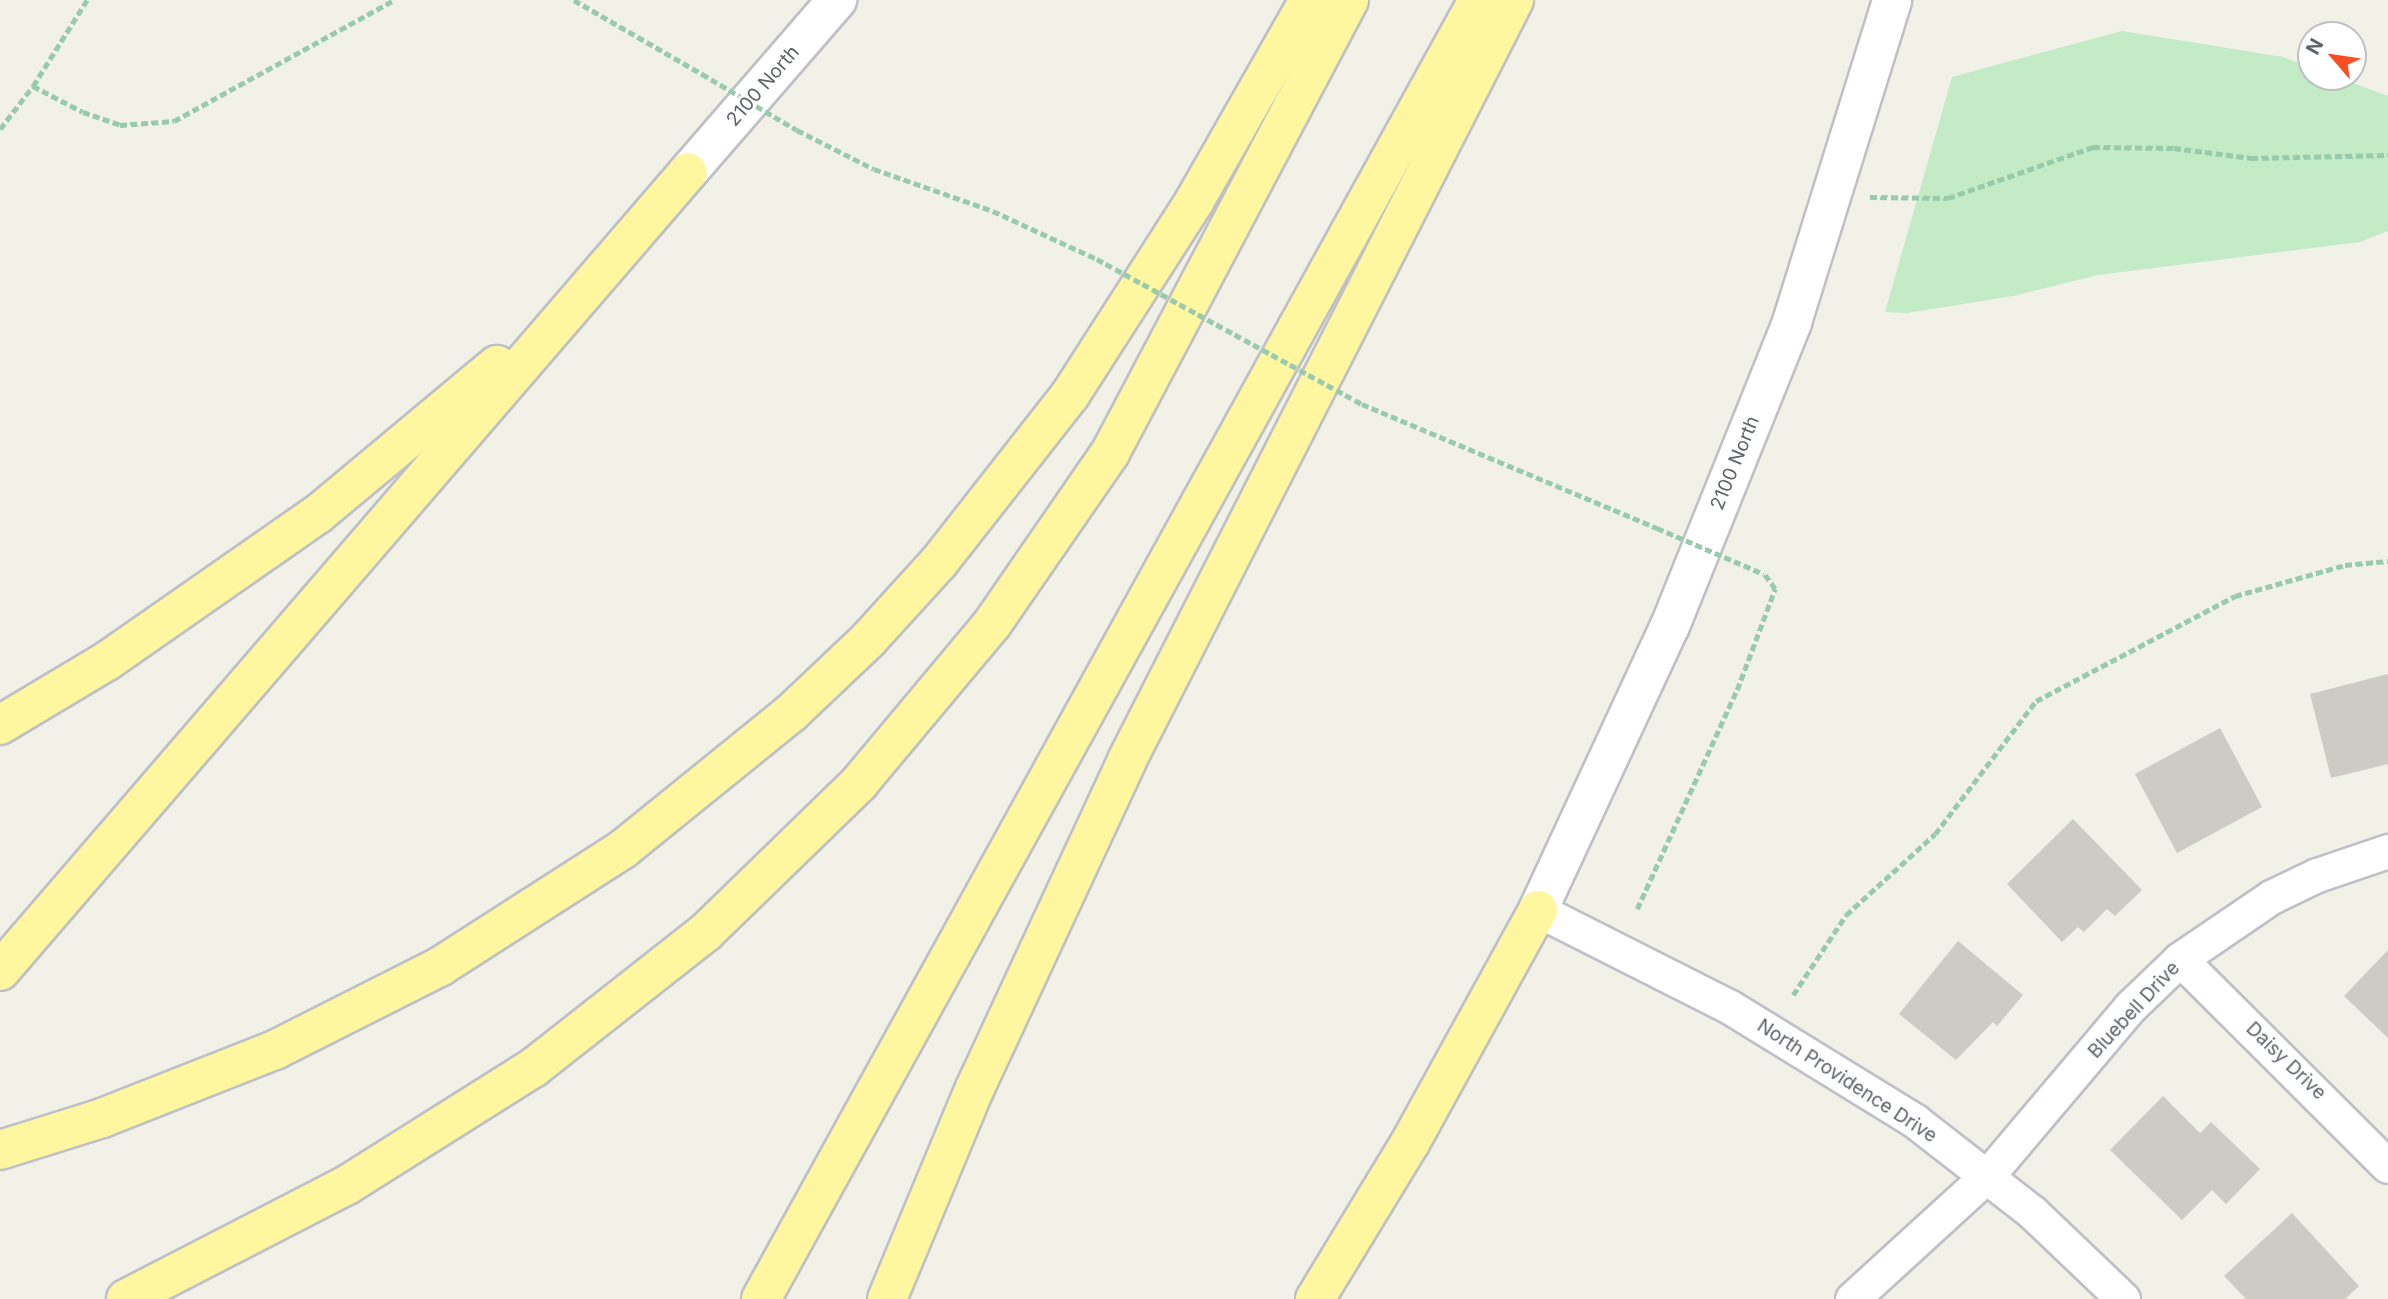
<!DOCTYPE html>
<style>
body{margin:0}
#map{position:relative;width:2388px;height:1299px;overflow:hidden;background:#f2f1e7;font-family:Inter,sans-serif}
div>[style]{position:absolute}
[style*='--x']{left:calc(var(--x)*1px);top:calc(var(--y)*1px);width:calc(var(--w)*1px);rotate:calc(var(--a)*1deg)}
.green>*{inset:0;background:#c2ebc6}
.building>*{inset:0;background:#cdcbc4}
.path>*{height:4.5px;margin-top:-2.25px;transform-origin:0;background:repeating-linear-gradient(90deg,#98cbac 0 7px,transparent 0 10.5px)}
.roads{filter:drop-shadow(2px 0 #bec0c7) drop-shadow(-2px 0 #bec0c7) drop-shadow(0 2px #bec0c7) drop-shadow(0 -2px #bec0c7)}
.minor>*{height:33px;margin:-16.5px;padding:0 16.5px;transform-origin:16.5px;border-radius:16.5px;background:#fff}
.secondary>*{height:38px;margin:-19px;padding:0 19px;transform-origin:19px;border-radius:19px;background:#fff}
.trunk>*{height:38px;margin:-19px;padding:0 19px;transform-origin:19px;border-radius:19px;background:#fff6a0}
.path-bridge>*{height:4.5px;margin-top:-2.25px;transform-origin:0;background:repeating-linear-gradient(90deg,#98cbac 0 7px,transparent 0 10.5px)}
span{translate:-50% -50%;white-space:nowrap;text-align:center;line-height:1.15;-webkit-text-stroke:6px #fff;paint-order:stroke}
.street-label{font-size:19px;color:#5e6269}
.north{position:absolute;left:2297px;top:21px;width:70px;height:70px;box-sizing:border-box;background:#fff;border:2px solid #bfc0c3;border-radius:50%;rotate:299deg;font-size:19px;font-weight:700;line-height:28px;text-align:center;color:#5e6269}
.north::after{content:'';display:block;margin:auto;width:24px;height:32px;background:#fb4d24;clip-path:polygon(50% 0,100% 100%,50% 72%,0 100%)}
</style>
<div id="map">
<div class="green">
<i style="clip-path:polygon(2122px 31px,2283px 57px,2311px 68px,2311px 77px,2337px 77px,2388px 96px,2388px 231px,2360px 242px,2098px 275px,2013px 296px,1907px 313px,1885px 312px,1952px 77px)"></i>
</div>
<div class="building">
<i style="clip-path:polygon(2388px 674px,2388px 764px,2331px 778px,2310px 694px)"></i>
<i style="clip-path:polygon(2220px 728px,2262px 807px,2177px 853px,2135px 774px)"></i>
<i style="clip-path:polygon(2073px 819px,2142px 890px,2115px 916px,2107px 909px,2084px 932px,2078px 927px,2062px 942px,2007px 884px)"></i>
<i style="clip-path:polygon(1958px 941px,2023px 995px,1997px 1026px,1993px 1022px,1956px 1060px,1899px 1014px)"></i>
<i style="clip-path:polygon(2388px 950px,2388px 1038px,2344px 996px)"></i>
<i style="clip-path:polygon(2163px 1096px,2200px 1133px,2211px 1122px,2260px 1169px,2226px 1204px,2212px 1190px,2182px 1220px,2110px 1150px)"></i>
<i style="clip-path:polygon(2292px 1213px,2359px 1286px,2345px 1299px,2246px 1299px,2224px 1276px)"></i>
</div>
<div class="path">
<i style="--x:574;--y:0;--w:148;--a:30"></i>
<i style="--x:33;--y:86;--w:102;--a:-57.9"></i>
<i style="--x:0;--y:129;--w:54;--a:-52.5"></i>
<i style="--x:33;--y:86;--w:56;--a:27.5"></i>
<i style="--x:83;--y:112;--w:39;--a:19"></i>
<i style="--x:120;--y:125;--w:54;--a:-4.2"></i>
<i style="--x:174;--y:121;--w:251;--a:-28.8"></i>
<i style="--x:797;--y:130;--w:86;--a:26.9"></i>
<i style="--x:874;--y:169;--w:126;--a:19.4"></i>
<i style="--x:993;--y:211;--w:115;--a:24.8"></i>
<i style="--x:1870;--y:197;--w:78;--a:0.7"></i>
<i style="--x:1948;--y:198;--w:154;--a:-19.4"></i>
<i style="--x:2093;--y:147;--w:81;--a:0.7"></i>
<i style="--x:2174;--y:148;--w:78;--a:7.4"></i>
<i style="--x:2251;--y:158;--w:137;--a:-1.3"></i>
<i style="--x:1362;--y:404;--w:320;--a:22.8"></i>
<i style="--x:1637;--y:909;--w:241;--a:-65.5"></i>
<i style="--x:1737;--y:690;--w:108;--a:-69.4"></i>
<i style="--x:1775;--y:589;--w:19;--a:-126"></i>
<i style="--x:1793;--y:995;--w:96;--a:-56.5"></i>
<i style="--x:1846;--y:915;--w:120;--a:-42.3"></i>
<i style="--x:1935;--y:834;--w:167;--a:-52.8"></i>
<i style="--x:2036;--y:701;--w:225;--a:-27.8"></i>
<i style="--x:2235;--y:596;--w:114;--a:-15.7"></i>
<i style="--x:2345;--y:565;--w:43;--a:-5.3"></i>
</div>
<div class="roads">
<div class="minor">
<i style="--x:1538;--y:910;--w:215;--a:26.8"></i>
<i style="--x:1730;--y:1007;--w:217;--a:31.6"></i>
<i style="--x:1915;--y:1121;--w:148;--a:37.9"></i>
<i style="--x:2032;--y:1212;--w:126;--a:43.7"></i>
<i style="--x:2180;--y:959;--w:293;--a:44.9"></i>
<i style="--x:1852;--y:1299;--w:184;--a:-42.4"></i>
<i style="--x:1988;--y:1175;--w:220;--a:-49.8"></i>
<i style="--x:2130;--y:1007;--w:69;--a:-43.8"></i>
<i style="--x:2180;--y:959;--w:110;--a:-34.3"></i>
<i style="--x:2271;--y:897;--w:51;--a:-25.6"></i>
<i style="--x:2317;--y:875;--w:75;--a:-18.7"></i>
</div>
<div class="secondary">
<i style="--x:688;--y:172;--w:228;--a:-49.1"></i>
<i style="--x:1538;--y:910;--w:313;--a:-65.1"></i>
<i style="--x:1670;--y:626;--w:328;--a:-68.1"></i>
<i style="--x:1792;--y:322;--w:337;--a:-72.7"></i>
</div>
<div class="trunk">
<i style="--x:0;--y:725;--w:125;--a:-30.9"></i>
<i style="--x:107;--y:661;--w:257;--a:-34.9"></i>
<i style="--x:318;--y:514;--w:233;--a:-39.8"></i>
<i style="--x:0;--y:971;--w:1054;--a:-49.27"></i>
<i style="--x:0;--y:1150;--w:107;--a:-17.4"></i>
<i style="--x:102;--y:1118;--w:186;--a:-21.5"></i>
<i style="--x:275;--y:1050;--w:186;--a:-26.8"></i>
<i style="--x:441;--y:966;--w:216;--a:-32.7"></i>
<i style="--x:623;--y:849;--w:215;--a:-39"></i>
<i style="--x:790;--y:714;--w:108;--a:-43.5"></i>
<i style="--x:868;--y:640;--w:105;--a:-47.7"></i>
<i style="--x:939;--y:562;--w:212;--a:-51.9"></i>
<i style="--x:1070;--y:395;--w:232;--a:-57.3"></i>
<i style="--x:1195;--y:200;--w:230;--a:-60.3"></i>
<i style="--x:126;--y:1299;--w:249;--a:-27.3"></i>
<i style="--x:347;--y:1185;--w:220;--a:-32.2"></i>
<i style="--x:533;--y:1068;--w:220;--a:-38.2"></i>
<i style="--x:706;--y:932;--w:214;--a:-44.2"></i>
<i style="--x:859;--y:783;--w:207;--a:-50.1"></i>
<i style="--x:992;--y:624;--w:208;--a:-55.4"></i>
<i style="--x:1110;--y:453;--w:512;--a:-62.18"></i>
<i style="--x:761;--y:1299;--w:1484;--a:-61.1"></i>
<i style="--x:887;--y:1299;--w:229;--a:-67.4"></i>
<i style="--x:975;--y:1088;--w:362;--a:-65.1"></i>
<i style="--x:1127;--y:760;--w:853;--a:-63.01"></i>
<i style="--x:1315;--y:1299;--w:183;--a:-58.7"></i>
<i style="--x:1410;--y:1143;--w:266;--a:-61.2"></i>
</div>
</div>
<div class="path-bridge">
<i style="--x:702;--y:74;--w:110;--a:30.5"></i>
<i style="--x:1097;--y:259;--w:302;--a:28.7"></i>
<i style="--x:1657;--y:528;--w:116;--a:23.3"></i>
</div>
<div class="street-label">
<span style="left:763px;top:86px;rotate:-49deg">2100 North</span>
<span style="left:1735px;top:463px;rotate:-68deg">2100 North</span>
<span style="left:2134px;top:1010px;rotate:-47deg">Bluebell Drive</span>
<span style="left:2286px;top:1061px;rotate:44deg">Daisy Drive</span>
<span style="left:1847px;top:1081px;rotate:33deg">North Providence Drive</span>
</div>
<div class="north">N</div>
</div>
